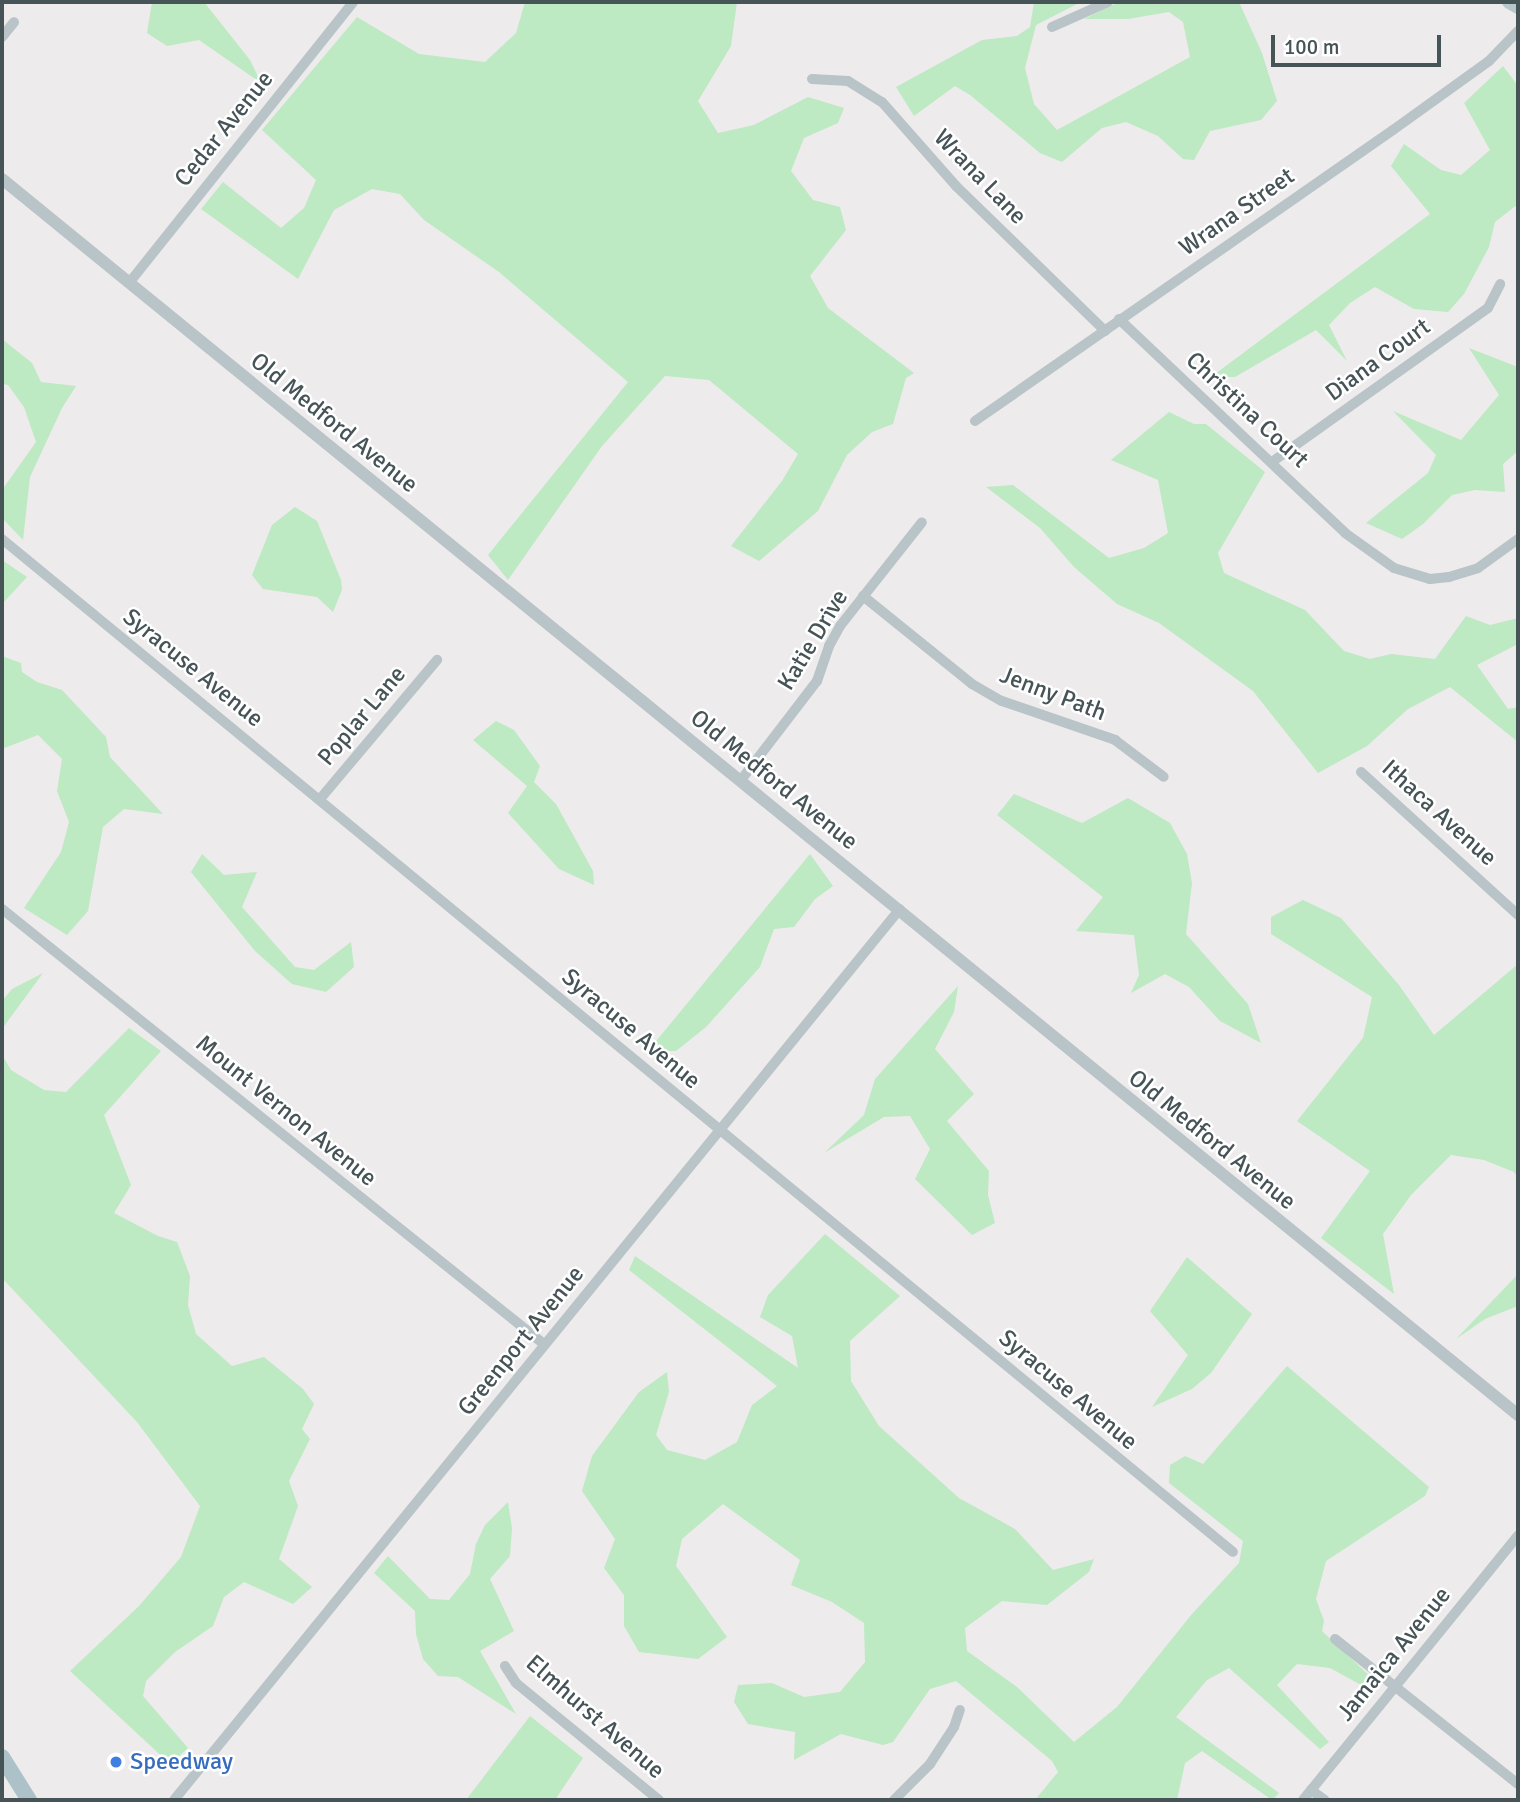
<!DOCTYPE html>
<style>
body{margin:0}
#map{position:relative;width:1520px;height:1802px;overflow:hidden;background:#eeebec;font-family:Signika,sans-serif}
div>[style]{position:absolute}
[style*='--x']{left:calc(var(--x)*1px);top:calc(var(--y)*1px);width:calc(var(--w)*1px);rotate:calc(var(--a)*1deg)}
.green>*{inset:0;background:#bde9c3}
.minor>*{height:10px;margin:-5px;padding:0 5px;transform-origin:5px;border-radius:5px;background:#b8c4c7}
.tertiary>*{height:12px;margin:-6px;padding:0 6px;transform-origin:6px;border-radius:6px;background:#b8c4c7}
.secondary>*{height:14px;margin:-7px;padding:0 7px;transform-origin:7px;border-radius:7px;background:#b8c7cc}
.primary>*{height:16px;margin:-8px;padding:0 8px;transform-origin:8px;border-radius:8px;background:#adc2c8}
.dots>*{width:19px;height:19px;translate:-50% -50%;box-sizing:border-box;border:4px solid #fff;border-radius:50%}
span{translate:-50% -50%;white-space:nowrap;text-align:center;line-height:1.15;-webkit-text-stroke:5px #fff;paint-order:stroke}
.street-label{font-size:24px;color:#465357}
.shop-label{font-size:24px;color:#366cbe}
.left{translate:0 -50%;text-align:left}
.frame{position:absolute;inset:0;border:4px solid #465357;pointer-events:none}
.scale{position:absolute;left:1271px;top:35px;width:170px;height:32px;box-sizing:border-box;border:4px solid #465357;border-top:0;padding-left:9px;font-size:21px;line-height:24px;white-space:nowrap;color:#465357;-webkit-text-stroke:5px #fff;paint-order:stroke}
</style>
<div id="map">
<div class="green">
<i style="clip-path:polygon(152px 2px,204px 2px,250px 60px,261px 83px,199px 40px,167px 46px,147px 33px)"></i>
<i style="clip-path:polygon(525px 2px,737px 2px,731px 46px,698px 101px,718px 133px,754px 125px,808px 97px,844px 108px,838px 123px,804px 138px,791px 171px,813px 200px,840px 207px,846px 230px,810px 276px,828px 308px,914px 373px,906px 378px,893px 424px,872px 432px,847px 455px,818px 511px,759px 561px,731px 546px,782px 481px,798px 454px,709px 380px,665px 376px,602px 446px,508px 580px,488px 555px,628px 382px,499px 272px,424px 220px,400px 194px,372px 189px,334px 210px,298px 279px,201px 209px,223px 182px,281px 228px,304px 208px,316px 180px,262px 130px,357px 17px,419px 54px,485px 62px,516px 33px)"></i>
<i style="clip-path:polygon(1034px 2px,1081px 2px,1036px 25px,1025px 68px,1034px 104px,1057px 130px,1190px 57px,1183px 22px,1169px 12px,1128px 19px,1084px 19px,1119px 2px,1239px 2px,1262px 53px,1277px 101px,1261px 120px,1210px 131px,1194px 160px,1183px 159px,1158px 136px,1126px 122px,1102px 128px,1062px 162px,1040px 153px,970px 95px,955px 86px,914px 116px,896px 87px,982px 40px,1017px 36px,1030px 27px)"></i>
<i style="clip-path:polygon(1503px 66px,1518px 86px,1518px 204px,1495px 222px,1489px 247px,1464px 294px,1448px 312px,1414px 309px,1375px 287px,1350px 303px,1329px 325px,1347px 361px,1316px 330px,1235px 377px,1211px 377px,1430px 214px,1391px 166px,1404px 144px,1441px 170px,1461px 175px,1490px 150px,1464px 103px)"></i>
<i style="clip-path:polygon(2px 339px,32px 363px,41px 382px,76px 386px,62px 408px,30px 477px,23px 540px,2px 518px,2px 490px,36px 442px,24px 407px,8px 385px,2px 384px)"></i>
<i style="clip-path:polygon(1469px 348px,1518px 367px,1518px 451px,1503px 464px,1505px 492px,1475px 490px,1452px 495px,1423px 524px,1402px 539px,1366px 523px,1428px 473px,1436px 455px,1393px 411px,1461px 440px,1499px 395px)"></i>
<i style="clip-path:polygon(1169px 412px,1194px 424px,1206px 424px,1265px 472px,1218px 553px,1224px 573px,1305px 610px,1344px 651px,1370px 659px,1391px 654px,1435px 659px,1466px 616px,1490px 625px,1518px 618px,1518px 644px,1477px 665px,1508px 709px,1518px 707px,1518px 742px,1450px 687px,1408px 709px,1367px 746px,1318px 773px,1253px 691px,1159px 623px,1117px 604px,1074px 567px,1040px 528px,986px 487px,1013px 485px,1109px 558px,1144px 548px,1168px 533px,1158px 480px,1111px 460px)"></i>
<i style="clip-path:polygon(295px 507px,317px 521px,341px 580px,342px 590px,333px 612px,317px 597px,263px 589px,252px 575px,272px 525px)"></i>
<i style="clip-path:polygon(2px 560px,27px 577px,2px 604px)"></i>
<i style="clip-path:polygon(2px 656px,21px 663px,22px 672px,37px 682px,62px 690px,106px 737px,110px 757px,163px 814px,124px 809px,103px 827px,88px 911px,67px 935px,24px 908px,61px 852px,69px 822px,57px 791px,62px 759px,38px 735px,2px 749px)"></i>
<i style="clip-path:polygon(496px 721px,514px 730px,540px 766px,534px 782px,556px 804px,593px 871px,594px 885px,559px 869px,508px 813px,527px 786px,473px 740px)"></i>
<i style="clip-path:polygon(1014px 794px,1082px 823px,1128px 798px,1170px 823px,1187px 854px,1192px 883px,1186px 934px,1248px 1004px,1261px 1043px,1220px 1021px,1189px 987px,1165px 974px,1131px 993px,1139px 975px,1134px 935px,1076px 931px,1103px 897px,997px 815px)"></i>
<i style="clip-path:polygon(202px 854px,224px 875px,257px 872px,242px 907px,295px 967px,314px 970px,351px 942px,354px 967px,326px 992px,292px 984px,255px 951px,191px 872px)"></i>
<i style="clip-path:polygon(810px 854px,833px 886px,815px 899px,794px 927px,774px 929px,760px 967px,706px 1027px,676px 1051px,648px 1051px)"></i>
<i style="clip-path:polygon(1303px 900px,1341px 918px,1399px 985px,1434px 1035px,1518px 964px,1518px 1178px,1514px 1172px,1484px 1160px,1451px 1155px,1411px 1195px,1383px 1234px,1394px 1294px,1321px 1238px,1370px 1171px,1297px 1121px,1363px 1038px,1372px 997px,1271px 934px,1271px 917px)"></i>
<i style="clip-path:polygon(43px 973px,2px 1029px,2px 1001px,12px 989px)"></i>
<i style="clip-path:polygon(958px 986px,954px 1012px,935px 1049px,974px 1094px,947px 1121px,989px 1171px,988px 1195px,995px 1223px,972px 1235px,915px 1179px,930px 1149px,910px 1116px,884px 1117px,824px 1153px,864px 1115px,875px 1079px)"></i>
<i style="clip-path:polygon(129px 1028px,161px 1051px,104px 1115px,131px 1185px,114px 1213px,158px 1236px,177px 1242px,190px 1276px,188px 1305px,196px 1334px,232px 1366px,264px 1357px,303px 1389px,314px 1404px,302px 1429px,310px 1439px,289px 1481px,298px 1506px,279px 1559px,312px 1587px,293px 1604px,244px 1582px,224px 1597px,213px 1626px,175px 1652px,146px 1681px,143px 1696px,188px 1748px,170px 1764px,70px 1671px,139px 1606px,181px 1557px,200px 1506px,137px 1422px,2px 1278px,2px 1055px,11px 1070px,44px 1090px,66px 1092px)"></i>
<i style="clip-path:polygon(825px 1234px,900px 1296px,850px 1341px,851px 1381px,879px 1426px,959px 1498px,1015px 1529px,1053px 1570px,1094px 1559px,1089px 1572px,1047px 1605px,1002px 1601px,965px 1628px,967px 1651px,1017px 1687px,1074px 1742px,1117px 1707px,1192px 1614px,1239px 1563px,1243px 1541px,1169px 1483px,1170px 1465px,1185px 1456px,1203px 1464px,1287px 1366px,1429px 1487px,1425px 1496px,1326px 1561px,1316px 1599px,1324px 1621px,1322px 1631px,1375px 1681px,1363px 1686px,1330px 1668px,1297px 1664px,1277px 1685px,1329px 1742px,1320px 1749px,1229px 1668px,1207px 1680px,1176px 1717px,1279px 1793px,1272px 1800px,1202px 1751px,1185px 1763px,1177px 1800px,1035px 1800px,1058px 1772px,1052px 1761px,956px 1681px,930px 1689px,893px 1742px,883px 1745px,841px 1734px,794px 1760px,795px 1732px,748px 1724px,734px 1702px,738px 1685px,772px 1683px,804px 1697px,840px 1692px,865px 1662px,864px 1623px,832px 1602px,791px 1585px,800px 1560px,723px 1504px,682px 1539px,676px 1566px,727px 1637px,698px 1659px,639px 1652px,624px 1626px,624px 1595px,604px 1568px,615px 1539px,582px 1491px,592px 1456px,639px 1392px,667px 1372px,669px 1392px,656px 1435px,667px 1450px,705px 1460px,737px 1442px,752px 1405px,777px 1386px,629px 1270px,635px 1256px,798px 1368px,792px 1336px,760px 1317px,768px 1295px)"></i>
<i style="clip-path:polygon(1187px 1257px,1252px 1314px,1211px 1373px,1192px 1389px,1152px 1407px,1188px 1355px,1150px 1311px)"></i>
<i style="clip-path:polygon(1518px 1274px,1518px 1306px,1485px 1319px,1456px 1339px)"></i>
<i style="clip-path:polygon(508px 1502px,512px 1528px,510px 1556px,490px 1579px,514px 1631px,480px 1651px,516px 1714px,458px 1677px,438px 1676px,423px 1659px,416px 1634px,415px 1611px,374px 1573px,388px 1556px,430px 1599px,449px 1600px,470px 1574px,476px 1544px,485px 1525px)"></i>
<i style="clip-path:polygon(530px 1716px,583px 1758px,555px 1800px,466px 1800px)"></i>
</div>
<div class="minor">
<i style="--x:1052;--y:27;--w:61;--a:-24.1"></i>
<i style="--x:2;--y:37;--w:19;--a:-51"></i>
<i style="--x:812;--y:79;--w:36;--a:3"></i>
<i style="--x:848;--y:81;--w:40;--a:32"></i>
<i style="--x:882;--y:102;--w:112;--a:48.6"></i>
<i style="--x:956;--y:186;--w:208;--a:44.2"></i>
<i style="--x:129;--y:283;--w:359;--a:-51.4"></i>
<i style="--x:1119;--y:319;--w:311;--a:43.4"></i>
<i style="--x:1345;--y:533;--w:60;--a:35.5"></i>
<i style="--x:1394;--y:568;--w:38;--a:17"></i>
<i style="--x:1430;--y:579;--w:19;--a:-6"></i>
<i style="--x:1449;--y:577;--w:30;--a:-17"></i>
<i style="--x:1478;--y:568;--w:49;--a:-35.9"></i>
<i style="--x:975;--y:421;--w:509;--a:-34.84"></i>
<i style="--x:1393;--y:130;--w:118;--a:-35.7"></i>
<i style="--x:1489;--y:61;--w:42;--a:-46"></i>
<i style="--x:1272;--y:462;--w:265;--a:-35.5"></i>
<i style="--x:1488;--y:308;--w:27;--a:-63"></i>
<i style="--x:2;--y:539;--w:1594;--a:39.45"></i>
<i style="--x:863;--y:596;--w:140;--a:38.9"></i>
<i style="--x:972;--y:684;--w:34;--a:30"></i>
<i style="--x:1002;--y:701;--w:120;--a:19"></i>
<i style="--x:1115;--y:740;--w:61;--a:37.1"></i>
<i style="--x:1361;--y:772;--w:212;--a:42.3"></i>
<i style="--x:741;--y:780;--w:125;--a:-52.5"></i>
<i style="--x:817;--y:681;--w:37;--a:-71"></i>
<i style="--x:829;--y:646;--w:23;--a:-61"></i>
<i style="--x:840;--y:626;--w:132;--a:-51.7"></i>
<i style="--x:320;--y:799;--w:182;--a:-49.9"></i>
<i style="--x:2;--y:909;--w:696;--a:38.76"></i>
<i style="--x:1335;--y:1639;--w:233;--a:38.4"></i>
<i style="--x:505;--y:1666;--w:20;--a:57"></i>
<i style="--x:516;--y:1683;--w:185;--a:39.3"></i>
<i style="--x:1311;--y:1790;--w:17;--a:36"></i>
<i style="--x:174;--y:1800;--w:1149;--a:-50.83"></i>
<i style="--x:894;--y:1800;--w:51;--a:-45"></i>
<i style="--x:930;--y:1764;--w:44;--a:-57"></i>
<i style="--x:954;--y:1727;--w:18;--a:-71"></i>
<i style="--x:1303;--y:1800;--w:341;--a:-50.9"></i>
</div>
<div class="tertiary">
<i style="--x:2;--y:179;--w:1956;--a:39.19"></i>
</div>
<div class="secondary">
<i style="--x:1509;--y:2;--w:10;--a:29"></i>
</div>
<div class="primary">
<i style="--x:2;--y:1757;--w:51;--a:57.9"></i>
</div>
<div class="dots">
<i style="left:116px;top:1762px;background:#3f7fe0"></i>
</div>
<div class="street-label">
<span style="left:224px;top:129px;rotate:-51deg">Cedar Avenue</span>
<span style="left:980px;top:177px;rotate:46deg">Wrana Lane</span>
<span style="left:1237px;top:212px;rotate:-35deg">Wrana Street</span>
<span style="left:1378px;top:360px;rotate:-36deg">Diana Court</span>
<span style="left:1247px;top:410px;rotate:43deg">Christina Court</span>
<span style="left:334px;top:423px;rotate:39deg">Old Medford Avenue</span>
<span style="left:813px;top:640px;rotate:-59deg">Katie Drive</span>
<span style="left:193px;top:668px;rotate:39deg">Syracuse Avenue</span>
<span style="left:1053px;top:694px;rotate:21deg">Jenny Path</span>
<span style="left:362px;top:716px;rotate:-50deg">Poplar Lane</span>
<span style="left:774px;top:780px;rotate:39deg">Old Medford Avenue</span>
<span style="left:1439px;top:813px;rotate:42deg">Ithaca Avenue</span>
<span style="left:631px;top:1029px;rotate:40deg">Syracuse Avenue</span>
<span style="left:286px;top:1111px;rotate:39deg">Mount Vernon Avenue</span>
<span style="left:1212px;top:1140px;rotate:39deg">Old Medford Avenue</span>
<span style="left:521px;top:1341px;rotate:-51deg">Greenport Avenue</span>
<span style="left:1068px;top:1390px;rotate:40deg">Syracuse Avenue</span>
<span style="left:1394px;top:1654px;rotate:-51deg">Jamaica Avenue</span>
<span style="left:595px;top:1717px;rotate:41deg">Elmhurst Avenue</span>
</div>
<div class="shop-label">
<span class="left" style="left:130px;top:1762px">Speedway</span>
</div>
<div class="frame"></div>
<div class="scale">100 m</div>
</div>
